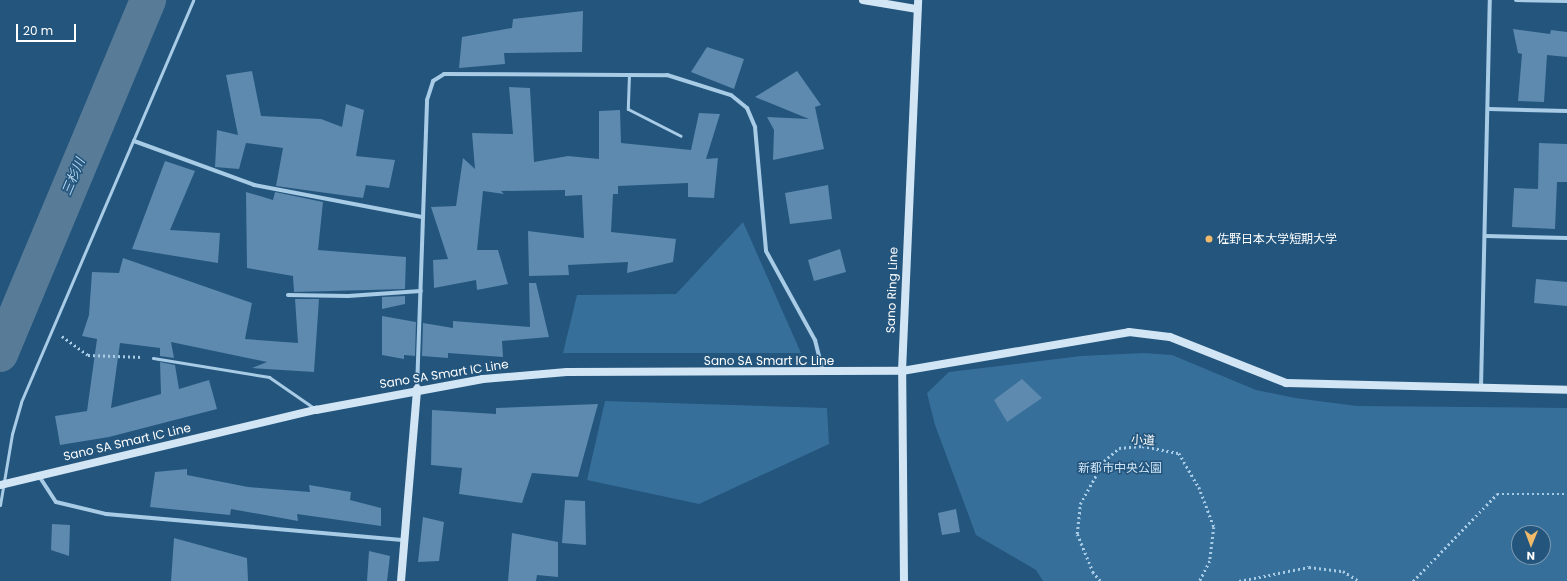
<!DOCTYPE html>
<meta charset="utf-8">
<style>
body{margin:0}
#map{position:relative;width:1567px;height:581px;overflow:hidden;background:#23557d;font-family:Poppins,"Noto Sans JP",sans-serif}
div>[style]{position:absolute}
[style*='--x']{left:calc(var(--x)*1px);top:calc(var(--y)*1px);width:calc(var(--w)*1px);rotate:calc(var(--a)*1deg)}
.green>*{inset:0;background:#376f9b}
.river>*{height:36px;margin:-18px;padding:0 18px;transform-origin:18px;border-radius:18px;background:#587c98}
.building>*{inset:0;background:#5d8aae}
.path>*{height:2.5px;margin-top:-1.25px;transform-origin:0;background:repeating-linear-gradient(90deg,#a8cbe6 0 2px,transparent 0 5px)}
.lane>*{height:3px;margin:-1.5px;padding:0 1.5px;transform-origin:1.5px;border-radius:1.5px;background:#a8cbe6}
.street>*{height:4px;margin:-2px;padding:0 2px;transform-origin:2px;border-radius:2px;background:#a8cbe6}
.secondary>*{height:8px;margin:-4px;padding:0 4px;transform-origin:4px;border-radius:4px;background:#d1e5f5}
.dots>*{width:11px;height:11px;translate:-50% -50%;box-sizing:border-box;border:2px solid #23557d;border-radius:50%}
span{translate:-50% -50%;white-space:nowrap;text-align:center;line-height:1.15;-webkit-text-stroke:3px #23557d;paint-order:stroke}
.poi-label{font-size:12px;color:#fff}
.left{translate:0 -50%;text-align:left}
.street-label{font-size:12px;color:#fff}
.park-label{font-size:12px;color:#cbe3f4}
.water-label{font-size:13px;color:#b3d4ed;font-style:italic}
.north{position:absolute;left:1511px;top:525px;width:40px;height:40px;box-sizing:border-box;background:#23557d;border:1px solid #7b99b1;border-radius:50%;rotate:181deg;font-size:11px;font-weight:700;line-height:16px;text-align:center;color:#fff}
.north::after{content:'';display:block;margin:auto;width:14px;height:18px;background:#f0ba6b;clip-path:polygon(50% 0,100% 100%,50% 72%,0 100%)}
.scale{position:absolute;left:16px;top:24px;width:60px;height:18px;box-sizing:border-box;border:2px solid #fff;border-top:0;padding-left:5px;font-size:12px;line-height:14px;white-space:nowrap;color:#fff;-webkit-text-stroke:3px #23557d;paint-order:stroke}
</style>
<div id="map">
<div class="green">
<i style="clip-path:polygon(743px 222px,801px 353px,563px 353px,577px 295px,676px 294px)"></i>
<i style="clip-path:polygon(evenodd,1144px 353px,1172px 355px,1256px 390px,1295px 398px,1357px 406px,1567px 408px,1567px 581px,1043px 581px,1036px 570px,976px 535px,935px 425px,927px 393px,949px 372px,1081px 356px,1144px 353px,1519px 533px,1543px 533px,1543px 557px,1519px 557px,1519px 533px)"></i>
<i style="clip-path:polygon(605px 401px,827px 408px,829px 444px,699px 504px,587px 480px)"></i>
</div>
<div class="river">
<i style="--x:0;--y:354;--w:384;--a:-67.3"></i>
</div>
<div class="building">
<i style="clip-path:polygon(583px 11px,582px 52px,504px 53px,505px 64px,459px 68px,462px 37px,512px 28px,513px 19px)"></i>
<i style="clip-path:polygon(1513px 29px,1550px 34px,1551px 30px,1567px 32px,1567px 57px,1547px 55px,1544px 102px,1518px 101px,1522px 54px,1518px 53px)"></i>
<i style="clip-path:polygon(707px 47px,744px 59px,734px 89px,691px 72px)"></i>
<i style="clip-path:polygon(252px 71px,261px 116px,321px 119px,342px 127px,346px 104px,364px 110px,356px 156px,395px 160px,389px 188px,366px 185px,363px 198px,276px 186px,283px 148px,246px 143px,239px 169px,215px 167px,217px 130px,238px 135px,226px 75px)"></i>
<i style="clip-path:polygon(797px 71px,821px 105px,815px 107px,824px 149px,773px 160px,774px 130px,767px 117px,809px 119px,755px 97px)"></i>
<i style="clip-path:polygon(509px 87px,530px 88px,534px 162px,568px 156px,599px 159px,599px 111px,620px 110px,621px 143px,691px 150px,699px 113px,720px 114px,706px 159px,718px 158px,714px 198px,688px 197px,688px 183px,618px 186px,618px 194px,613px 194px,611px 232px,676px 239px,673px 262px,627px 273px,628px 262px,568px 265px,569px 275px,529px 276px,528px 231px,584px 238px,582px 195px,565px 196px,565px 190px,501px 191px,504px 194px,483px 191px,477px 250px,498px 250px,508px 284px,477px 290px,476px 280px,434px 288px,433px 260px,448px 259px,431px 207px,456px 206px,463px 158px,475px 169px,472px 133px,513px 134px)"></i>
<i style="clip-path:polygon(1539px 143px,1567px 144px,1567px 182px,1557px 182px,1555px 229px,1512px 227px,1514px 188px,1538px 189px)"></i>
<i style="clip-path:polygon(165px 161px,195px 171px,170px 230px,220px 233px,218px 263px,132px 249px)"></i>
<i style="clip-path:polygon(828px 185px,832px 219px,790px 224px,785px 193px)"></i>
<i style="clip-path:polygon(246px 192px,273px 200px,275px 192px,323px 202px,318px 250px,406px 257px,405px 289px,294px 292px,293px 276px,247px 268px)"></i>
<i style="clip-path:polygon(840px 249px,846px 272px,814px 281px,808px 260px)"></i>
<i style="clip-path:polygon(123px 258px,252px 303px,245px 339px,298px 343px,295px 299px,319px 299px,314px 372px,252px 368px,267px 362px,171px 342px,174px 358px,160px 356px,160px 348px,120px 343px,111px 408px,161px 394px,160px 362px,175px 365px,179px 389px,209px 380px,217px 409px,109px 437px,60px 445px,55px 416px,87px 411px,97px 339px,82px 336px,89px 315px,92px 272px,119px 273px)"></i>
<i style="clip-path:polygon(1536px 279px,1567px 282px,1567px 306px,1534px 303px)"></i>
<i style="clip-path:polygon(529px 283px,536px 283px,549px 337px,502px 341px,503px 357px,448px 353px,448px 358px,422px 356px,423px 323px,453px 328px,453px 321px,530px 327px)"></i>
<i style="clip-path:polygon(405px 296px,405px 304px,382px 309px,382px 297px)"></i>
<i style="clip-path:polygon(382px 316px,416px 322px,415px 356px,404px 355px,404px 359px,382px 355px)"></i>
<i style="clip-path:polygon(1022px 379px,1042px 398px,1007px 422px,994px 400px)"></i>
<i style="clip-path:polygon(598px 404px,578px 477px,532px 473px,522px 503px,459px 494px,462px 468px,431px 465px,432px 410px,496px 414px,496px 408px)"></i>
<i style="clip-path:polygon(187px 469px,187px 475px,248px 487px,310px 492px,309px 485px,351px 492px,350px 500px,381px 508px,381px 526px,297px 514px,298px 521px,231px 509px,230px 515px,150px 507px,155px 472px)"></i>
<i style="clip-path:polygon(565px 500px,585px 501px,586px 545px,562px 543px)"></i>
<i style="clip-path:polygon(956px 509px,960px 532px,942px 535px,938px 513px)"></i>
<i style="clip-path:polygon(423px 517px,444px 522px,439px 561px,418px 562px)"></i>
<i style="clip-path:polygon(52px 524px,70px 525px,69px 556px,51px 550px)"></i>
<i style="clip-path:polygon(512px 533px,558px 542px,558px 577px,537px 575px,536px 581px,508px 581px)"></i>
<i style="clip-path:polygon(174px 538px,247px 558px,248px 581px,171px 581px)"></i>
<i style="clip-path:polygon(369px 551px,390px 556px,387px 581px,367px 581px)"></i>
</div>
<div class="path">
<i style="--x:62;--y:336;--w:32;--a:36"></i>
<i style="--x:88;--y:355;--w:55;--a:2.1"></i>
<i style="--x:1100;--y:581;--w:11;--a:-131"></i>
<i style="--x:1093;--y:573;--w:42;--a:-112.3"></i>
<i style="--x:1077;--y:534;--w:30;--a:-84"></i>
<i style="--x:1080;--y:504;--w:49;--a:-60.8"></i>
<i style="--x:1104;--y:461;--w:20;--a:-41"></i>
<i style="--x:1119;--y:448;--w:23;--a:-5"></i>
<i style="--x:1142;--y:446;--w:38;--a:11"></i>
<i style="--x:1179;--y:453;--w:39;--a:60"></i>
<i style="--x:1199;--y:487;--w:43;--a:69.4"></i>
<i style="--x:1214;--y:527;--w:34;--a:97"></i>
<i style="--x:1210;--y:561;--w:22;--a:117"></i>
<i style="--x:1239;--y:581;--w:71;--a:-11.3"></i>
<i style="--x:1309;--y:567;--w:34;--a:7"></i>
<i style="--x:1343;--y:571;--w:19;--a:32"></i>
<i style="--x:1413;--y:581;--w:121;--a:-46"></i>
<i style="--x:1497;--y:494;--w:70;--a:0"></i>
</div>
<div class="lane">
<i style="--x:629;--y:74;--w:35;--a:92"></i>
<i style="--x:628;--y:109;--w:59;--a:27"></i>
<i style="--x:153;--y:358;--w:118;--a:9.3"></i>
<i style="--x:269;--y:377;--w:55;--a:34.6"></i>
<i style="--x:0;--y:505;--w:72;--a:-80.4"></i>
<i style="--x:12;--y:434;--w:33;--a:-74"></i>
<i style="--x:21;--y:402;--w:437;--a:-66.8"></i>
</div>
<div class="street">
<i style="--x:1516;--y:0;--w:51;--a:1.1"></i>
<i style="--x:1489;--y:109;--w:78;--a:1.5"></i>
<i style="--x:134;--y:141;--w:128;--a:20.1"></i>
<i style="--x:254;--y:185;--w:171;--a:10.8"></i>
<i style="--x:1486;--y:236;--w:81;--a:1.4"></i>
<i style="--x:288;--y:295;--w:60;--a:1"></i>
<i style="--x:348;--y:296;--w:73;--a:-3.9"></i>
<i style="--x:1481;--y:387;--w:387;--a:-88.7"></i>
<i style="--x:417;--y:389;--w:289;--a:-88"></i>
<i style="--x:427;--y:100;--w:20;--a:-72"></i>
<i style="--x:433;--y:81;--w:13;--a:-32"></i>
<i style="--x:444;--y:74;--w:223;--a:0.3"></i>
<i style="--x:667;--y:75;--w:67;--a:17.4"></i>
<i style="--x:731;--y:95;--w:21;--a:39"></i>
<i style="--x:747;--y:108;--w:21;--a:67"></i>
<i style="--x:755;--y:127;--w:124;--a:84.9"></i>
<i style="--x:766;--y:251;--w:102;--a:61.2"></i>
<i style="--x:815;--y:340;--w:32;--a:76"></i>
<i style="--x:39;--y:476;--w:31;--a:57"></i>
<i style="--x:56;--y:502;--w:51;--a:13.5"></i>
<i style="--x:106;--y:514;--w:300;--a:5"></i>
</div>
<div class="secondary">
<i style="--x:863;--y:0;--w:55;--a:9.5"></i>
<i style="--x:0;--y:485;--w:325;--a:-13.4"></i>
<i style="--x:316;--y:410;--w:170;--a:-10.5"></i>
<i style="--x:483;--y:379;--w:84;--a:-4.8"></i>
<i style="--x:567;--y:372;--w:335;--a:-0.2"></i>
<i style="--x:902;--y:371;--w:230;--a:-9.7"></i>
<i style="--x:1129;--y:332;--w:41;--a:7"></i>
<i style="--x:1170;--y:337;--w:125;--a:21.6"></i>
<i style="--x:1286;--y:383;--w:281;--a:1.4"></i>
<i style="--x:401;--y:581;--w:193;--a:-85.2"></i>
<i style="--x:904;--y:581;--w:210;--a:-90.5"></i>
<i style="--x:902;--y:371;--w:371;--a:-87.5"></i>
</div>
<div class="dots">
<i style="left:1209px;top:239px;background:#f0ba6b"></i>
</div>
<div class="poi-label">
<span class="left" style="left:1217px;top:239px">佐野日本大学短期大学</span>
</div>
<div class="street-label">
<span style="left:892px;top:290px;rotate:-88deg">Sano Ring Line</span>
<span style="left:769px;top:361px">Sano SA Smart IC Line</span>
<span style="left:444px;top:374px;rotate:-9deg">Sano SA Smart IC Line</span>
<span style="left:1143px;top:440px;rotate:3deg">小道</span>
<span style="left:127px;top:442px;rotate:-13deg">Sano SA Smart IC Line</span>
</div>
<div class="park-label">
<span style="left:1120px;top:468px">新都市中央公園</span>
</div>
<div class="water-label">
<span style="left:74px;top:177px;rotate:-67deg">三杉川</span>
</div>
<div class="north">N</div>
<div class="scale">20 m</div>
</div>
